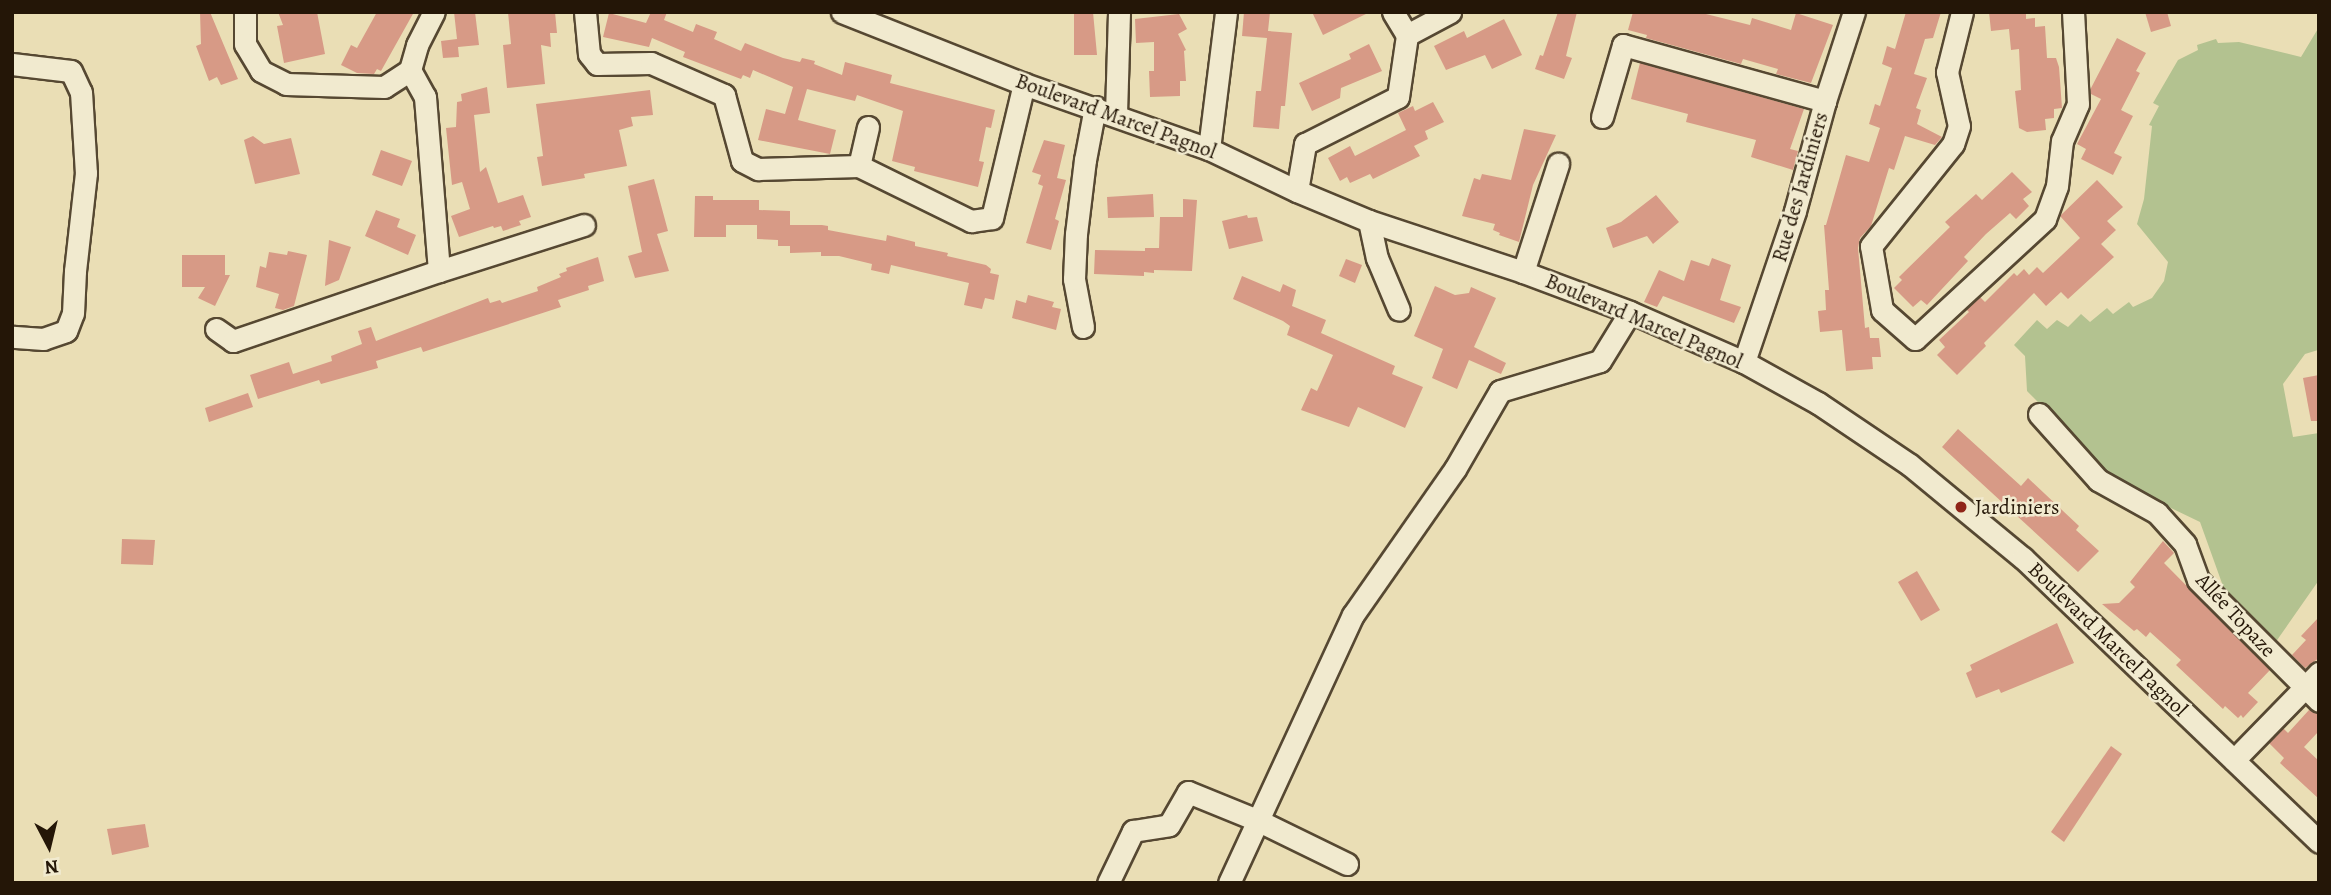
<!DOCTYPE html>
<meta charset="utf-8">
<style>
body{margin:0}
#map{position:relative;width:2331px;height:895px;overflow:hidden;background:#eadeb5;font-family:Alegreya,serif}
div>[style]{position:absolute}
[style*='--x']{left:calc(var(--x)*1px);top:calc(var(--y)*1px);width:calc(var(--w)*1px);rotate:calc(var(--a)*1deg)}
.green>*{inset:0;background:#b3c290}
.building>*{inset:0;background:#d79a86}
.roads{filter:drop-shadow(2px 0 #564832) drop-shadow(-2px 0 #564832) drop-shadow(0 2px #564832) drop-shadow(0 -2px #564832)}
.minor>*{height:21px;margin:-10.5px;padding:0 10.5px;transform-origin:10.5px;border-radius:10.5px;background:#f1eacf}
.dots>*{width:19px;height:19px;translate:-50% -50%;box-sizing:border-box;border:4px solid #f1eacf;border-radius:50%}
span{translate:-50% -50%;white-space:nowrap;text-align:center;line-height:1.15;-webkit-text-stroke:5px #f1eacf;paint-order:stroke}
.street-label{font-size:21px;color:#241607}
.poi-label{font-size:21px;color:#241607}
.left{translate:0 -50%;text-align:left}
.frame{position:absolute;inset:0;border:14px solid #241607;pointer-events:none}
.north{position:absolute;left:14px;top:811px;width:70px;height:70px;-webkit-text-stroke:5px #f1eacf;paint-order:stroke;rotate:173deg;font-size:19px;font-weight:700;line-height:28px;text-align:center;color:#241607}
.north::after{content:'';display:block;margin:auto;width:24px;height:32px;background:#241607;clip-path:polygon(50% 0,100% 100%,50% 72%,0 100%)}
</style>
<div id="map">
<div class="green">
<i style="clip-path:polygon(2319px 27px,2318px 350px,2305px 354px,2283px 384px,2293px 437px,2319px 433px,2319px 580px,2275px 643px,2228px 600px,2200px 522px,2117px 482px,2027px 391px,2025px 356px,2014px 345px,2037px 320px,2047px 329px,2057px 320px,2068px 327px,2081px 314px,2090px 322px,2107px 308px,2113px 314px,2129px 302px,2133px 307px,2152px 298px,2164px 281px,2168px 262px,2137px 224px,2144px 199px,2152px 126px,2149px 125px,2159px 106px,2153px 103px,2178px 60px,2198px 50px,2197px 45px,2216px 39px,2218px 43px,2239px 42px,2301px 57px)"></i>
</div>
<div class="building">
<i style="clip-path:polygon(200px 12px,210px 12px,238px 79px,221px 85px,217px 77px,209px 81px,196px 46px,201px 44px)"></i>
<i style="clip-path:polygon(278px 12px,317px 12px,325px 54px,284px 63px,277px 26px,283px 25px)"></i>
<i style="clip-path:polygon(377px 12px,414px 12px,381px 71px,377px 69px,374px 74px,357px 73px,341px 65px,351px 45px,357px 48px)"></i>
<i style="clip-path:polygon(454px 12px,475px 12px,479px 45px,458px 47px,459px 57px,443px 58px,441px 41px,457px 39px)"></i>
<i style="clip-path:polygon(508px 12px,555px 12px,557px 33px,550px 33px,551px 47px,541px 45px,545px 84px,507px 88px,503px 45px,511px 44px)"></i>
<i style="clip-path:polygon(651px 12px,667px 12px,664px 20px,693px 32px,696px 24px,717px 32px,714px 39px,741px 51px,745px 43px,783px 58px,800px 62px,802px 58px,815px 61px,814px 64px,842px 75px,845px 62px,892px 75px,890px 83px,995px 110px,991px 128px,986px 127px,979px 161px,984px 162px,978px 187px,914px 171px,915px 167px,892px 161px,903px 111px,857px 95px,855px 101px,807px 89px,798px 120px,836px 130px,830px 154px,758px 140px,766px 109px,785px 114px,793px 87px,753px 70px,750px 78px,743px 75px,741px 79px,683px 57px,685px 52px,652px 38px,649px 47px,603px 37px,609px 13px,646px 23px)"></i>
<i style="clip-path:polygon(1074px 12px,1093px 12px,1097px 55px,1074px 55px)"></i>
<i style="clip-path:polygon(1244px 12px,1270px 12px,1268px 31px,1292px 33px,1285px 106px,1281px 106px,1279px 129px,1253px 127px,1256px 91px,1261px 91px,1267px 38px,1242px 36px)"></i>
<i style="clip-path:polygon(1312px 12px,1370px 12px,1323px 35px)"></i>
<i style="clip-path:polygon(1558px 12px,1577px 12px,1566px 56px,1572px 58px,1564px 79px,1535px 69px,1540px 55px,1543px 56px)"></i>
<i style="clip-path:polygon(1633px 12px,1698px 12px,1750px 25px,1752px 18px,1791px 30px,1796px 13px,1833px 25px,1811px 83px,1776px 74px,1778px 69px,1743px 59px,1741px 64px,1646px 38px,1647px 35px,1628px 30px)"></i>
<i style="clip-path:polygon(1906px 12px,1941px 12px,1933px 38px,1925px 39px,1914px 74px,1927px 78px,1916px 108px,1921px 110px,1917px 124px,1942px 137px,1935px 145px,1905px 136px,1894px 170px,1889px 168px,1871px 226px,1860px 238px,1858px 248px,1865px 328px,1869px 327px,1870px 338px,1879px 338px,1881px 357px,1872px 357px,1873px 369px,1846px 371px,1842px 330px,1820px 332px,1818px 311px,1826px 310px,1825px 290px,1829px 290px,1824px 225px,1826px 225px,1846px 155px,1869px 162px,1880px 128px,1869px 124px,1875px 104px,1880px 106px,1892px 68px,1882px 64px,1887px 46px,1895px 49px)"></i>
<i style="clip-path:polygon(1989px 12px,2026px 12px,2026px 19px,2035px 18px,2035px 27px,2045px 26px,2047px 58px,2056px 58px,2059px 67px,2062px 108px,2054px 109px,2054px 118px,2045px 119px,2046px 130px,2027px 132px,2019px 128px,2015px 91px,2021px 90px,2019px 49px,2011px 50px,2009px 29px,1991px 31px)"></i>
<i style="clip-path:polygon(2145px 12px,2167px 12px,2171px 26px,2151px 32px)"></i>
<i style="clip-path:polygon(1179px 14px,1187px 29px,1178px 34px,1186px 50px,1184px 51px,1186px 81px,1180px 81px,1180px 96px,1150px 97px,1149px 71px,1154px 71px,1154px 42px,1136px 43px,1135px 19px)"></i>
<i style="clip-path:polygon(1504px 19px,1522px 55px,1492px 69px,1485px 55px,1446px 70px,1434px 46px,1464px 31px,1467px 38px)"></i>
<i style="clip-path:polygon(2117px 38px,2146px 53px,2136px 71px,2140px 73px,2121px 110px,2133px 116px,2114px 153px,2122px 157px,2113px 175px,2081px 159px,2086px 149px,2077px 144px,2101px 99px,2091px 94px,2090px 90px)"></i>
<i style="clip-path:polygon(1369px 44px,1382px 71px,1341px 88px,1340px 98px,1312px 111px,1299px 83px,1351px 59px,1349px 54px)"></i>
<i style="clip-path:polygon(1640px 63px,1804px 109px,1790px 149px,1798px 151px,1793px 170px,1751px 157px,1756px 140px,1686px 122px,1688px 114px,1631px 99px)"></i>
<i style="clip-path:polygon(487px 87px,490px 113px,474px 115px,480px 172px,486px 167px,498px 203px,523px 195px,531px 217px,519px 221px,521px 225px,503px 231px,501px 226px,494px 228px,493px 226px,459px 237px,451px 216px,470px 209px,462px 182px,452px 185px,446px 128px,456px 127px,457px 102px,462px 101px,461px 94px)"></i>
<i style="clip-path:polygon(650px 90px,653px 115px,631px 117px,633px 126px,619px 130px,627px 166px,584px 174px,585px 178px,542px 186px,537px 157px,543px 156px,536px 104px)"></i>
<i style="clip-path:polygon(1433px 102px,1444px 122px,1425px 131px,1428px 139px,1414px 146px,1420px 156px,1373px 179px,1370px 174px,1350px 183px,1347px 177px,1340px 181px,1328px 158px,1350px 146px,1355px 156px,1406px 130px,1398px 113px,1413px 106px,1415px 111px)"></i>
<i style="clip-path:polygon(1524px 129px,1556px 135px,1533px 185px,1519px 242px,1499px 235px,1500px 233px,1493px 230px,1495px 224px,1462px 216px,1474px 178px,1480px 180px,1482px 174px,1511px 180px)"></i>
<i style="clip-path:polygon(253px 136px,264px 144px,291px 138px,300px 174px,255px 184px,244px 140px)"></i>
<i style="clip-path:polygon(1044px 140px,1065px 145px,1057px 178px,1066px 180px,1055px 219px,1059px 221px,1051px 250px,1026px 243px,1043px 186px,1038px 184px,1041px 175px,1032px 172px)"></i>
<i style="clip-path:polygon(381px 150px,412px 161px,402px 186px,372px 175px)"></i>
<i style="clip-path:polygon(2012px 172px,2032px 192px,2023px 199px,2029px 206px,2016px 219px,2010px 213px,1986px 234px,1964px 257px,1968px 261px,1927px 305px,1921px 300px,1913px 307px,1894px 288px,1902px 280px,1899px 277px,1950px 227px,1945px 222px,1976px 194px,1982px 200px)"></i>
<i style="clip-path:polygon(654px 179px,668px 231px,657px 234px,669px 271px,635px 278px,628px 256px,642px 252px,628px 186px)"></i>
<i style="clip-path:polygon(2097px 180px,2123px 207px,2107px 221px,2116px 230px,2101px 244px,2114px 257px,2068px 299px,2061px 292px,2046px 306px,2034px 293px,1984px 343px,1986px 346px,1957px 375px,1937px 355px,1945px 347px,1939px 340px,1969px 312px,1966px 309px,1980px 297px,1985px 302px,2014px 273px,2017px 276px,2024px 269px,2029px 275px,2037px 267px,2043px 273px,2080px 238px,2060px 216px)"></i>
<i style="clip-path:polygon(1153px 194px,1154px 217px,1108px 218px,1107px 197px)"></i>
<i style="clip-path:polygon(1656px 195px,1679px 222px,1653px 244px,1647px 236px,1613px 248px,1606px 228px,1621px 222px)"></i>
<i style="clip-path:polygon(695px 196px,713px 196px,713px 200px,759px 200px,759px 210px,790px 211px,790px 225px,822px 225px,828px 226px,828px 230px,886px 241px,887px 235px,915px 242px,915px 246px,948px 253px,947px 256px,986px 265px,991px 269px,990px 273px,999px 275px,994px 300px,985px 298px,982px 309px,964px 305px,969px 283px,891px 265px,889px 274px,871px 270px,872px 264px,839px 256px,821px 256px,821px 252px,790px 253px,790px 246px,778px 246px,778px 240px,757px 239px,757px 225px,726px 225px,726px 237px,694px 237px)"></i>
<i style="clip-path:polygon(1183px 199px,1197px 200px,1192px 271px,1154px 270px,1154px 273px,1144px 272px,1144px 276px,1094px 274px,1095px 250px,1145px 251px,1145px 248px,1159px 248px,1160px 217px,1183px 217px)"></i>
<i style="clip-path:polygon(376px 210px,400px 219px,397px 227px,416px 235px,408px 255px,365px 236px)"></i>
<i style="clip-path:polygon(1247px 215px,1248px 218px,1257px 217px,1263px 241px,1229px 249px,1222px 221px)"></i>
<i style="clip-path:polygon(329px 240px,351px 247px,339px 280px,325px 286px)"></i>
<i style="clip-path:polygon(288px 251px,307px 255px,294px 306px,283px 310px,275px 308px,279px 294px,256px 287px,260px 266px,266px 268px,269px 252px,287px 255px)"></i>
<i style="clip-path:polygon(182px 255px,225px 255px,225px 275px,230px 275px,215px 306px,198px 298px,205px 287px,182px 287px)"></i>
<i style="clip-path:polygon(598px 257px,604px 281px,588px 286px,589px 290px,558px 300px,561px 307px,423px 352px,421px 347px,376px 361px,378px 368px,321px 384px,319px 380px,258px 399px,250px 375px,289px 362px,293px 374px,332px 361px,331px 356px,362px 344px,358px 331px,371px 327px,376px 341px,488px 298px,490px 303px,500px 300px,502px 303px,538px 291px,537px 287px,561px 277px,559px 274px,567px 271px,566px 268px)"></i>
<i style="clip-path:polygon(1712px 258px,1731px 265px,1720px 300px,1741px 307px,1734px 323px,1663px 296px,1657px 307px,1644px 302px,1659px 270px,1684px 281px,1691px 260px,1709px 266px)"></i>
<i style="clip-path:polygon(1346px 259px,1362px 265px,1355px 283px,1339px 276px)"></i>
<i style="clip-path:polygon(1242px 276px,1280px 292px,1283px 284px,1296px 290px,1292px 306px,1326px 320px,1321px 333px,1395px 366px,1392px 374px,1423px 387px,1405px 428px,1358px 407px,1349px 427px,1301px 410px,1311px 388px,1317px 391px,1333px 355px,1287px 335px,1290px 326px,1283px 321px,1233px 299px)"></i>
<i style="clip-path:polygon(1435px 286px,1455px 295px,1469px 293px,1471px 287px,1496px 298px,1474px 347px,1506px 363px,1501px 374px,1469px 360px,1457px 389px,1432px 378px,1443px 349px,1414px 336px)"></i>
<i style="clip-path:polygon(1028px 295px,1054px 302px,1052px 307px,1061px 309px,1056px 330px,1012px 318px,1016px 300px,1026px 303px)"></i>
<i style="clip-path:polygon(2319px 375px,2319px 421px,2311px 421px,2303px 378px)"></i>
<i style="clip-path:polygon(248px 393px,253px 407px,209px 422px,205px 408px)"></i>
<i style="clip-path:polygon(1958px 429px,2021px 486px,2028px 478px,2079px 526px,2076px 530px,2099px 551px,2078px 572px,1942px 447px)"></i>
<i style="clip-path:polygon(122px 539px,155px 540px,153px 565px,121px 564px)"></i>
<i style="clip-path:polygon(2163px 541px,2174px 553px,2164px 563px,2270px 670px,2248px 693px,2258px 702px,2243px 718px,2241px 715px,2238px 718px,2225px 706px,2223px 709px,2176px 665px,2181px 660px,2150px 632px,2146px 637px,2137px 629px,2134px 631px,2102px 604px,2119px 603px,2135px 587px,2130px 582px)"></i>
<i style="clip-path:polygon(1917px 571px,1940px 610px,1921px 621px,1898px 582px)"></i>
<i style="clip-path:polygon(2319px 617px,2319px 658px,2305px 668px,2292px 655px,2306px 640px,2301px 636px)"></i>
<i style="clip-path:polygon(2057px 623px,2074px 663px,2001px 693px,1999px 689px,1976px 698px,1966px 673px,1972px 670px,1970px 665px)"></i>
<i style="clip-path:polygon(2309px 710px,2319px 714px,2319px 731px,2304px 747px,2319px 761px,2319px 799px,2280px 763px,2284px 758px,2269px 743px,2283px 728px,2288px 733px)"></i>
<i style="clip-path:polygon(2111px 746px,2122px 754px,2064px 842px,2051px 832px)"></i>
<i style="clip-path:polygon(145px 824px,149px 847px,112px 855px,107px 829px)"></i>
</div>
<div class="roads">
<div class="minor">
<i style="--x:245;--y:12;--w:32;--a:90"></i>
<i style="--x:245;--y:44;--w:31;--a:59"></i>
<i style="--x:261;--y:71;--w:28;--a:27"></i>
<i style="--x:286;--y:84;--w:98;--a:1.8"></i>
<i style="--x:384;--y:87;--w:31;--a:-33"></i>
<i style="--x:410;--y:70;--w:26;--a:-74"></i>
<i style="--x:417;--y:45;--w:37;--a:-63"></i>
<i style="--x:585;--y:12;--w:42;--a:84.6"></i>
<i style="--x:589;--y:54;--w:13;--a:51"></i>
<i style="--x:597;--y:64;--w:54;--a:-1.1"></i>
<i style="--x:651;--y:63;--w:80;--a:23.7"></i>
<i style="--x:724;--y:95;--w:68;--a:74.7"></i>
<i style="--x:742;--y:161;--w:18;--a:27"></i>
<i style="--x:758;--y:169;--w:101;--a:-1.7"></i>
<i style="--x:859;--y:166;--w:125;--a:26.2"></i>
<i style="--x:971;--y:221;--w:21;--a:-8"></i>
<i style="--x:992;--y:218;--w:138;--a:-76.6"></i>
<i style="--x:842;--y:12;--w:196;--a:21.6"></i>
<i style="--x:1024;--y:84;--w:196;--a:19.4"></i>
<i style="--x:1209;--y:149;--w:98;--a:25.5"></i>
<i style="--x:1297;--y:191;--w:78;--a:22.6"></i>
<i style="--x:1369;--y:221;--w:162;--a:18.3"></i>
<i style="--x:1523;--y:272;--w:114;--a:20.5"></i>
<i style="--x:1630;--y:312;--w:124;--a:23.7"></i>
<i style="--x:1744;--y:362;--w:85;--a:29"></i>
<i style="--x:1818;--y:403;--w:111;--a:34"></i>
<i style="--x:1910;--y:465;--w:146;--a:39.5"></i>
<i style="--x:2023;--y:558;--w:410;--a:43.8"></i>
<i style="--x:1393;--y:12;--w:27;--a:59"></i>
<i style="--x:1962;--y:12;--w:62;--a:104"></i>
<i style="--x:1947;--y:72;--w:55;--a:77.5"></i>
<i style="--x:1959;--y:126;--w:19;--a:108"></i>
<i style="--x:1953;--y:144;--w:131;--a:128.8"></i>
<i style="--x:1871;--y:246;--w:65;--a:80.2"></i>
<i style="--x:1882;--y:310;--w:44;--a:41.3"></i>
<i style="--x:1915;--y:339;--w:177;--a:-42.7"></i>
<i style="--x:2045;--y:219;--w:35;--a:-70"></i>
<i style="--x:2057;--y:186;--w:45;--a:-83.7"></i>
<i style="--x:2062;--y:141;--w:40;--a:-66.6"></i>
<i style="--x:2078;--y:104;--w:92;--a:-93.1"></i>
<i style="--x:12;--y:64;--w:59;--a:6.8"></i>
<i style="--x:71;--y:71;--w:23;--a:65"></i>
<i style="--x:81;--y:92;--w:81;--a:86.5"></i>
<i style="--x:86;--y:173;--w:99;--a:96.4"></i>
<i style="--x:75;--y:271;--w:42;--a:92.7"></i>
<i style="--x:73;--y:313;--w:19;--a:111"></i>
<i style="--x:66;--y:331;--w:24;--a:161"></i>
<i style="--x:43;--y:339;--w:31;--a:-176"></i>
<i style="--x:1116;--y:114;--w:102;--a:-88.3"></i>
<i style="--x:1602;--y:117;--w:75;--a:-73.7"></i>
<i style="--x:1623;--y:45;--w:210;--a:15.5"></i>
<i style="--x:1209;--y:149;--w:138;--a:-82.9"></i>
<i style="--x:859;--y:166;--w:40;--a:-77"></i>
<i style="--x:1297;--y:191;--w:48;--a:-80.3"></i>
<i style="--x:1305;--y:144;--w:104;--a:-26.8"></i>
<i style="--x:1398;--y:97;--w:63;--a:-81.7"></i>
<i style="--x:1407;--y:35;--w:49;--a:-28.1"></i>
<i style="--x:1369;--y:221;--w:38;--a:78"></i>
<i style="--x:1377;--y:258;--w:56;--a:67.1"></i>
<i style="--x:439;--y:271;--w:152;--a:-17.6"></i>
<i style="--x:1523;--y:272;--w:114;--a:-72"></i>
<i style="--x:1083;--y:327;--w:49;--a:-100.6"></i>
<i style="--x:1074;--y:279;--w:45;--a:-87.5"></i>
<i style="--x:1076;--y:234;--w:75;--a:-83.1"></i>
<i style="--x:1085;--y:160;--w:54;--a:-79.3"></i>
<i style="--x:216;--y:329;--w:21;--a:35"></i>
<i style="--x:233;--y:341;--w:218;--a:-18.8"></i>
<i style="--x:439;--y:271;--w:175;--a:-94.6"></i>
<i style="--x:425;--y:97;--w:31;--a:-119"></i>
<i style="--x:1744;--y:362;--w:159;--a:-71.3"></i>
<i style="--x:1795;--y:211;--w:114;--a:-74.7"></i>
<i style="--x:1825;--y:101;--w:94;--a:-72"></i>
<i style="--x:2039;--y:414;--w:89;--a:48.2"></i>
<i style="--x:2098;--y:480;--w:68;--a:29.2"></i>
<i style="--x:2157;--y:513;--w:42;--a:47.9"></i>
<i style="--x:2185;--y:544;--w:38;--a:70"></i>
<i style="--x:2198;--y:580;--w:171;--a:45"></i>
<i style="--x:2234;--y:760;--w:122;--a:-45.7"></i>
<i style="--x:1108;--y:883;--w:58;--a:-64.3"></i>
<i style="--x:1133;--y:831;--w:36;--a:-9"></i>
<i style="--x:1169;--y:825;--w:38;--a:-60"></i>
<i style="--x:1188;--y:792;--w:77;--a:22.2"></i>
<i style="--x:1259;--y:821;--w:98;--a:26"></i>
<i style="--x:1229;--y:883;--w:295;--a:-65.2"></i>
<i style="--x:1353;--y:615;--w:178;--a:-55.1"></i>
<i style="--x:1455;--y:469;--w:90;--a:-60"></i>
<i style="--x:1500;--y:391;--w:104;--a:-16.7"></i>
<i style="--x:1600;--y:361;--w:57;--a:-58.5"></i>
</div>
</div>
<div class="dots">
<i style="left:1961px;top:507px;background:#8f2418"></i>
</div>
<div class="street-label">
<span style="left:1116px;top:116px;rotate:20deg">Boulevard Marcel Pagnol</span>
<span style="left:1800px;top:187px;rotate:-74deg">Rue des Jardiniers</span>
<span style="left:1644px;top:321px;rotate:23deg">Boulevard Marcel Pagnol</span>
<span style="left:2236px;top:615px;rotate:47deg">Allée Topaze</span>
<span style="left:2108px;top:639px;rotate:44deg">Boulevard Marcel Pagnol</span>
</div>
<div class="poi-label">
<span class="left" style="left:1975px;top:507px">Jardiniers</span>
</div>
<div class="frame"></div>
<div class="north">N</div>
</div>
